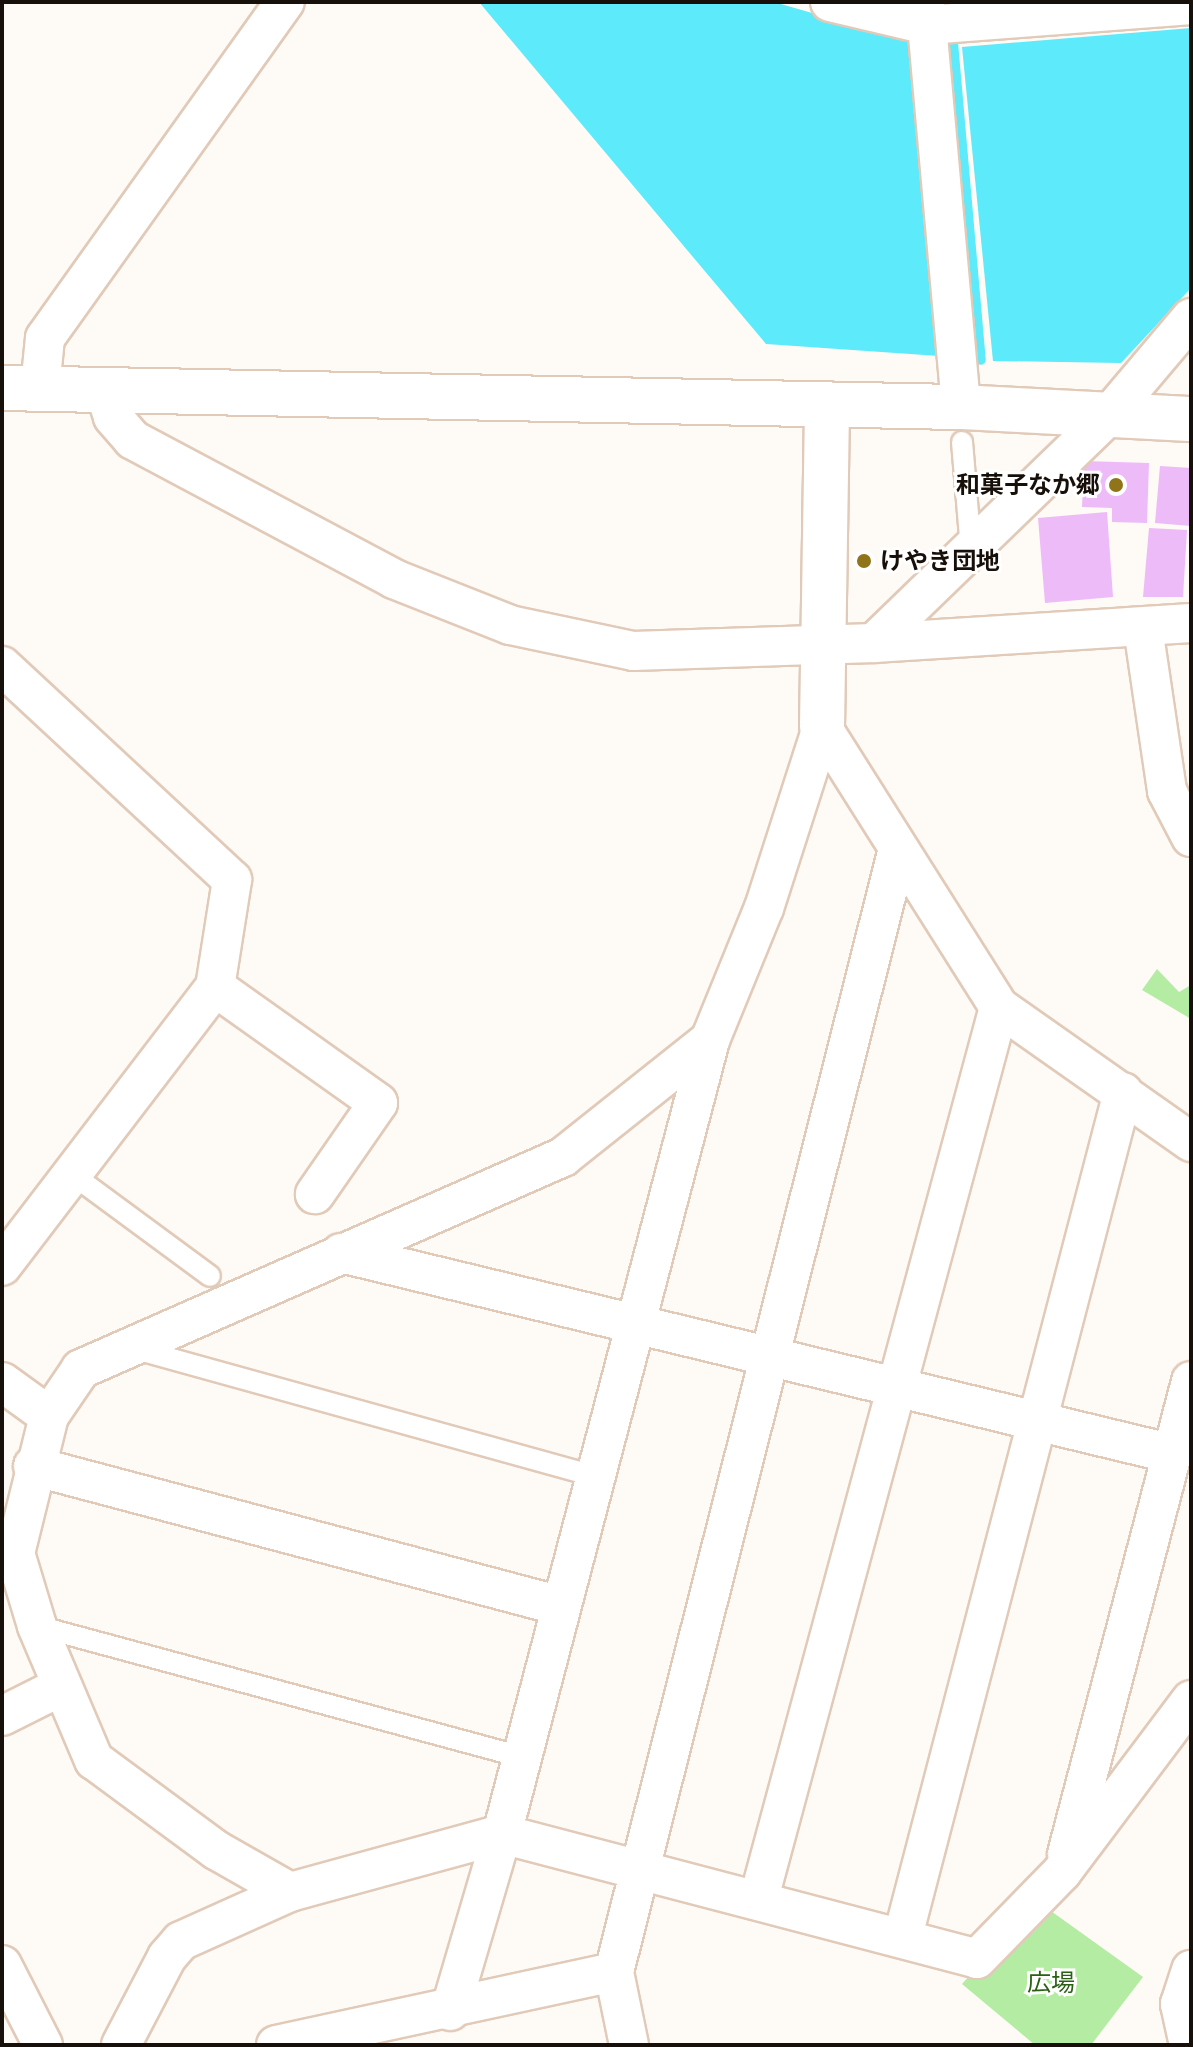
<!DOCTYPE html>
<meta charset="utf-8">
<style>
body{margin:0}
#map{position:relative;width:1193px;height:2047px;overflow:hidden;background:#fefaf6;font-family:Mulish,"Noto Sans JP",sans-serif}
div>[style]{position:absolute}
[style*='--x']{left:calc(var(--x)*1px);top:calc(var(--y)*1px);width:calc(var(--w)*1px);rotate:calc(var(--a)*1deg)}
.green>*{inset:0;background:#b4eca4}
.water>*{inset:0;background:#5deafa}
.stream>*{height:10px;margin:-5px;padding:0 5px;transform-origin:5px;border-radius:5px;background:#5deafa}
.building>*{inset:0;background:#edbbf7}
.roads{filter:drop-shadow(2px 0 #e1cab8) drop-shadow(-2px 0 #e1cab8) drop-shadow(0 2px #e1cab8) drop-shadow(0 -2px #e1cab8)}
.service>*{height:20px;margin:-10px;padding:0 10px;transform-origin:10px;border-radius:10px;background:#fff}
.minor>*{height:38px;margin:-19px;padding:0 19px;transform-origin:19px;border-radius:19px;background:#fff}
.tertiary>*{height:44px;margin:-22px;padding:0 22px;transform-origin:22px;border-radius:22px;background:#fff}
.dots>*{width:22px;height:22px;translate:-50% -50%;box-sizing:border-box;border:4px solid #fff;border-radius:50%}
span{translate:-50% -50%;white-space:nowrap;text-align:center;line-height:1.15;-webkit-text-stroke:6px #fff;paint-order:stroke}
.poi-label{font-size:24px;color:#170f09;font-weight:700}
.right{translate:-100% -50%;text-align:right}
.left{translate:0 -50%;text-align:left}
.park-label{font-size:24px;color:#296014}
.frame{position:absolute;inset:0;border:4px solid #170f09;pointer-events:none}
</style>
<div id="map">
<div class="green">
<i style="clip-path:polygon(1157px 969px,1179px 992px,1191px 985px,1191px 1019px,1142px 990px)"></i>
<i style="clip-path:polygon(1037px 1901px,1143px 1977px,1091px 2045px,1035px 2045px,962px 1984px)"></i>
</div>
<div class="water">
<i style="clip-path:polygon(479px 2px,774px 2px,912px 42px,939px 356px,766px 344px)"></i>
<i style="clip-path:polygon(1191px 28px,1191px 288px,1121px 363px,993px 361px,962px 47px)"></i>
</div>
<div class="stream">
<i style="--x:952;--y:31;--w:330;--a:85"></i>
</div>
<div class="building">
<i style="clip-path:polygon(1084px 461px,1149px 463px,1147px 523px,1112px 522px,1112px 508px,1082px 507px)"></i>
<i style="clip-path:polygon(1160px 466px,1191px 468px,1191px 526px,1155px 523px)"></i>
<i style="clip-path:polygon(1107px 512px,1113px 597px,1045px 603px,1038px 518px)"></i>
<i style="clip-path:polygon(1149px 528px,1187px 530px,1183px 597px,1143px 597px)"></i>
</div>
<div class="roads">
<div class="service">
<i style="--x:962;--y:442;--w:107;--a:85.2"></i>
<i style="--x:73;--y:1175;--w:170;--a:36.4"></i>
<i style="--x:136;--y:1349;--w:476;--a:15.5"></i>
<i style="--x:37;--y:1626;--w:502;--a:15.12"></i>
</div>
<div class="minor">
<i style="--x:830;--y:2;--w:100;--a:13.3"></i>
<i style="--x:927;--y:25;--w:265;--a:-4.3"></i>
<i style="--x:925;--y:2;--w:407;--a:84.9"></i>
<i style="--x:40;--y:388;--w:50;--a:-84.3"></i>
<i style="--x:45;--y:338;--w:413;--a:-54.5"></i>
<i style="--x:104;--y:389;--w:29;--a:72"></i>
<i style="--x:113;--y:417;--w:30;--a:49"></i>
<i style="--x:133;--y:440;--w:296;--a:28"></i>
<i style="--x:394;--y:579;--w:125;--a:21.6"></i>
<i style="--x:510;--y:625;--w:126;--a:11.9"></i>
<i style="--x:633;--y:651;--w:241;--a:-1.9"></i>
<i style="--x:874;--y:643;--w:318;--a:-3.6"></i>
<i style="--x:1143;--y:628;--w:165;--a:81.6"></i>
<i style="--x:1167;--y:791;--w:52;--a:62.4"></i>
<i style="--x:874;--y:643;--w:327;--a:-44.1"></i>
<i style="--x:1109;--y:415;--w:127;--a:-49.8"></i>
<i style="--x:2;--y:666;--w:314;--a:42.9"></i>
<i style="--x:232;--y:880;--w:108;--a:99"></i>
<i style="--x:215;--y:987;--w:351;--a:127.4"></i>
<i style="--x:822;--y:727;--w:331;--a:57.7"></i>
<i style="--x:999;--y:1007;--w:235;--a:35.1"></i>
<i style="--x:215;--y:987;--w:200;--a:35.4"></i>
<i style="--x:378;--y:1103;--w:111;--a:124.7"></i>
<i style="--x:710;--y:1040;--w:188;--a:141.5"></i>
<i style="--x:563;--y:1157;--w:527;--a:156.26"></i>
<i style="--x:81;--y:1369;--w:57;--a:124.2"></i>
<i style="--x:49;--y:1416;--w:141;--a:103.9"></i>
<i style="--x:15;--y:1553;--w:76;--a:73.2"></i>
<i style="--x:37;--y:1626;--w:146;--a:67"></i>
<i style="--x:94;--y:1760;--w:152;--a:36.4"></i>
<i style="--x:216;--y:1850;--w:85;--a:29.6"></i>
<i style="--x:290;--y:1892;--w:220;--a:-15.3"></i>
<i style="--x:502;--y:1834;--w:491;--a:14.7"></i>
<i style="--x:977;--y:1959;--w:122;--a:-45.7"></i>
<i style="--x:1062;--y:1872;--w:215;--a:-53.1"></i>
<i style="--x:341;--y:1253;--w:856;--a:13.58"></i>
<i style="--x:2;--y:1382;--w:58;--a:35.9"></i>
<i style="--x:33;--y:1466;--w:546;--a:14.85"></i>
<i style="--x:2;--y:1716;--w:67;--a:-26.6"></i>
<i style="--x:1067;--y:1854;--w:489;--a:-75.3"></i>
<i style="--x:759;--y:1898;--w:923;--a:-74.92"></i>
<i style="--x:903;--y:1936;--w:872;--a:-75.39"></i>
<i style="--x:2;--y:1965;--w:90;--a:62.9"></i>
<i style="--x:1180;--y:2004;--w:36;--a:-72"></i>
<i style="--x:450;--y:2011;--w:184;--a:-73.6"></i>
<i style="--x:502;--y:1834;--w:821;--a:-75.32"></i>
<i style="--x:710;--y:1040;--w:143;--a:-67.8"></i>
<i style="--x:764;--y:908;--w:190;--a:-72.2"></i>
<i style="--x:121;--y:2045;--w:99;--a:-62.4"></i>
<i style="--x:167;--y:1957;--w:21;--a:-49"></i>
<i style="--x:181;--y:1941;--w:120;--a:-24.2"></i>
<i style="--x:276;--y:2045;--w:346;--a:-12.2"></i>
<i style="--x:629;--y:2045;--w:75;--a:-101.6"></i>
<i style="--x:614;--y:1972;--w:1158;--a:-75.81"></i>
<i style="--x:1189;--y:2045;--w:42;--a:-102.4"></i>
<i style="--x:1180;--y:2004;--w:11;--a:-10"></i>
</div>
<div class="tertiary">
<i style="--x:2;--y:388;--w:959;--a:1.14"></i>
<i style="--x:961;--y:407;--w:230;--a:3"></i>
<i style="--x:822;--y:727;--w:323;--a:-89.1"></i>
</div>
</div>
<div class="dots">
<i style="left:1116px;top:485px;background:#8f7419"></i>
<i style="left:864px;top:561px;background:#8f7419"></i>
</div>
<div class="poi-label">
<span class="right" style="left:1100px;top:485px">和菓子なか郷</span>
<span class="left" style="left:880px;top:561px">けやき団地</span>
</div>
<div class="park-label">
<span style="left:1051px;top:1983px">広場</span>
</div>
<div class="frame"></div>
</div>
